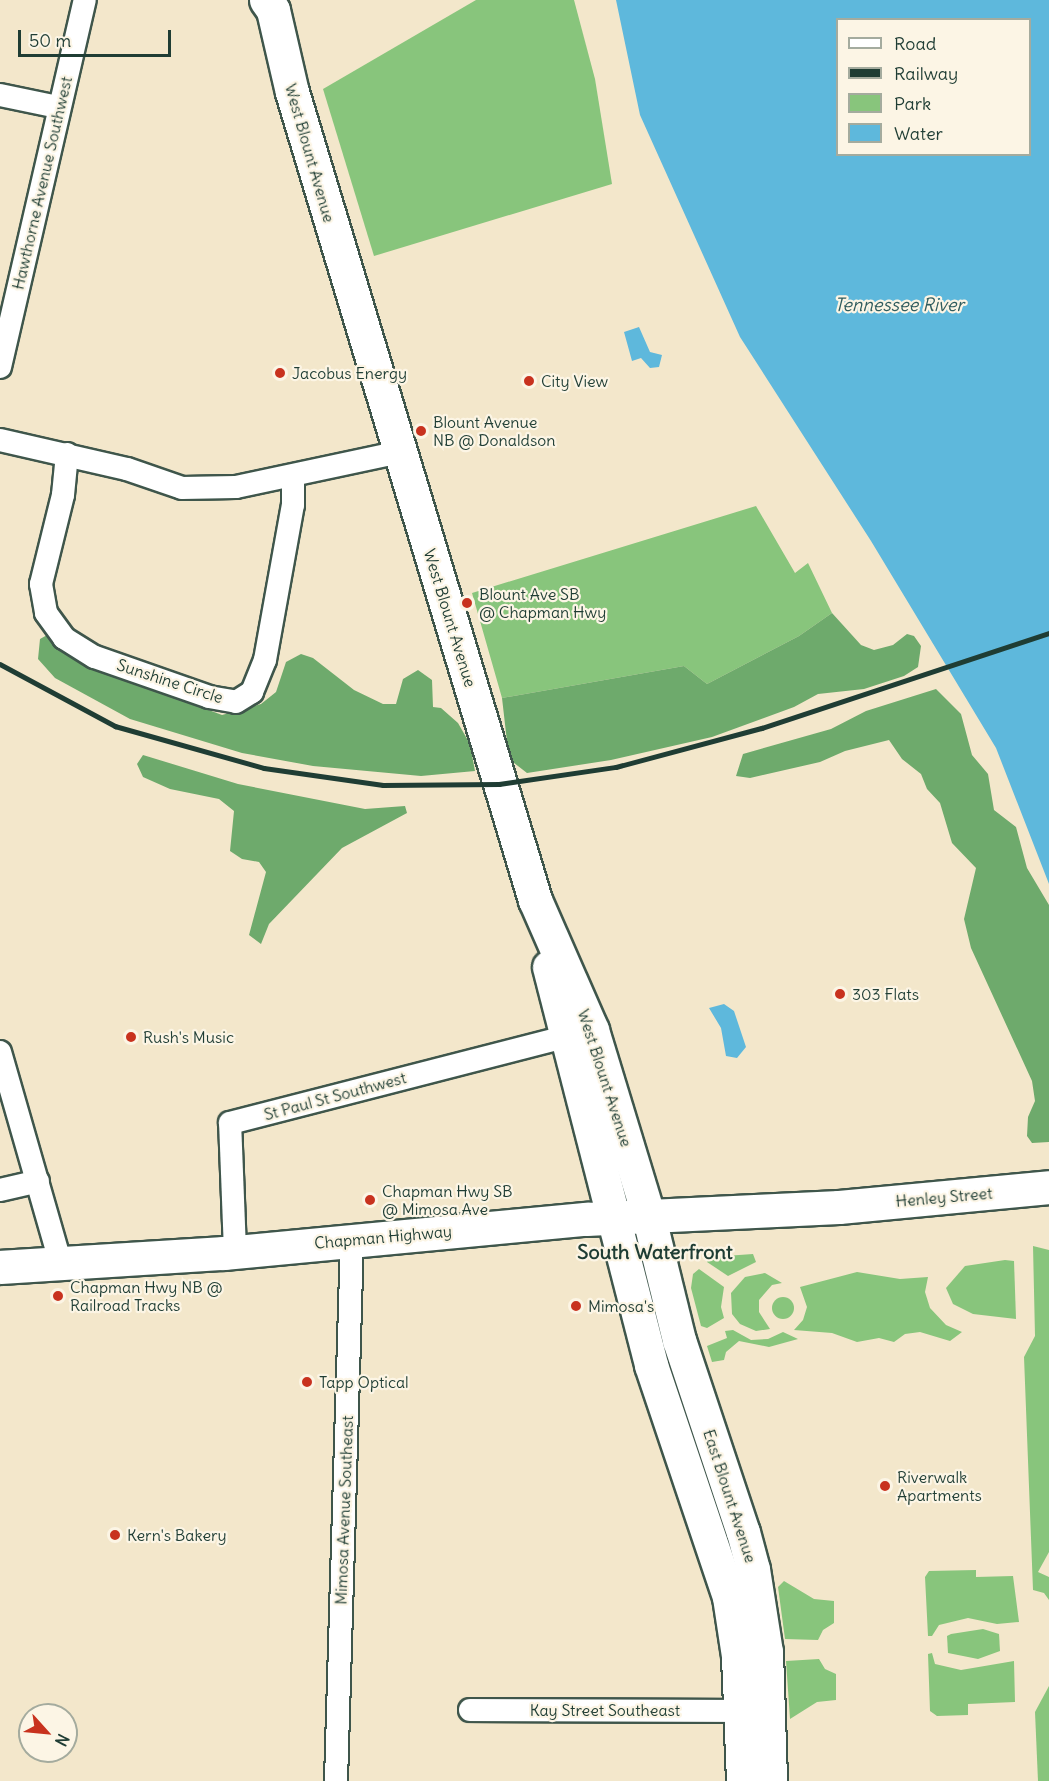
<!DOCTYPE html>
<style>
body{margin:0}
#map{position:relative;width:1049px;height:1781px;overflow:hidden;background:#f3e7cb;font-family:Delius,sans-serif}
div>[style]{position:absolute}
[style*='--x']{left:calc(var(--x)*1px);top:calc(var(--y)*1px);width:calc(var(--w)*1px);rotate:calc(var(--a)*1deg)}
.green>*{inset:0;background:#88c57c}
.round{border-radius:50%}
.forest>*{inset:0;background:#6eaa6c}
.water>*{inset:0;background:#5eb8dc}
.roads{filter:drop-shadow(2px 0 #3f564b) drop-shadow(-2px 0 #3f564b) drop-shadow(0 2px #3f564b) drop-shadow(0 -2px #3f564b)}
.street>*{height:22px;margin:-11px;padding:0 11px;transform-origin:11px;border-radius:11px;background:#fff}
.secondary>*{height:33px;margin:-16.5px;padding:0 16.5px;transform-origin:16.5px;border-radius:16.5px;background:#fff}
.highway>*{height:33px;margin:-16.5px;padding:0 16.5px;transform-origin:16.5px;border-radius:16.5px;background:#fff}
.rail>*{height:4.5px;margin:-2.25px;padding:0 2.25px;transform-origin:2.25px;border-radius:2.25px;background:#1f3d34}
.dots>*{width:16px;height:16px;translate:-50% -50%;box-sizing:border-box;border:3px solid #fcf5e5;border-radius:50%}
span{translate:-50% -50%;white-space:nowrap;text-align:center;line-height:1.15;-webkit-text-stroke:4.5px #fcf5e5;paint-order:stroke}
.street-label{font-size:16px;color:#1f3d34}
.poi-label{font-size:16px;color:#1f3d34}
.left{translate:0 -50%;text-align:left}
.water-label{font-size:18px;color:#2f5c5e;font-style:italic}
.quarter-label{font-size:20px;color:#1f3d34;font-weight:700}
.legend{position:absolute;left:836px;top:18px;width:195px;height:138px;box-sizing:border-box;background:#fcf5e5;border:2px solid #a4ab9e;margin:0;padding:8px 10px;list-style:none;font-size:18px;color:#1f3d34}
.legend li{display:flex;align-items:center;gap:12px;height:30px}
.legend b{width:30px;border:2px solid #a4ab9e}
.north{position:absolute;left:18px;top:1703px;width:60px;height:60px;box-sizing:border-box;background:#fcf5e5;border:2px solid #a4ab9e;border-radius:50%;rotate:117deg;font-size:16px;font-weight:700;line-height:24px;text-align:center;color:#1f3d34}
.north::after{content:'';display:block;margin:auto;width:21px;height:27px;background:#c8321e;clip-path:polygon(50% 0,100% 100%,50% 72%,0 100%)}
.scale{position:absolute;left:18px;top:30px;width:153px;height:27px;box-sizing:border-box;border:3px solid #1f3d34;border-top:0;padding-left:8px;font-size:18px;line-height:21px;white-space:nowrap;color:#1f3d34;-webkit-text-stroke:4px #fcf5e5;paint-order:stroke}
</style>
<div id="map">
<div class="green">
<i style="clip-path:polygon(476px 0,574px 0,595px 79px,612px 184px,374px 256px,323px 89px)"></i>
<i style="clip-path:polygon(756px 506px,795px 573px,808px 563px,832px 613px,799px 636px,707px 684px,684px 666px,502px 698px,472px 593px)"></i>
<i style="clip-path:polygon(1033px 1246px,1049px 1250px,1049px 1552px,1038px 1572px,1049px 1577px,1049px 1600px,1044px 1593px,1033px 1590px,1024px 1357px,1035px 1336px)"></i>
<i style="clip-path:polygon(753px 1254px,756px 1262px,728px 1276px,707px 1262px,711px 1257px)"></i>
<i style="clip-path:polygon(1005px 1260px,1014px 1261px,1016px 1319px,973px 1314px,953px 1304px,946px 1288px,965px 1266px)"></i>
<i style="clip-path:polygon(699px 1269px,724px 1287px,721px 1307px,724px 1318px,707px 1328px,701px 1326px,691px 1288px,693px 1274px)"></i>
<i style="clip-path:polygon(857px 1272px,900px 1279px,928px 1277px,925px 1292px,930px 1308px,946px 1325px,962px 1332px,950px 1341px,920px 1332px,905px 1334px,894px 1342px,879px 1338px,857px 1342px,832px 1333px,794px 1330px,803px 1320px,807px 1307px,800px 1287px)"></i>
<i style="clip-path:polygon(765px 1273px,782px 1283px,772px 1285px,759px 1300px,759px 1312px,770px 1329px,756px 1331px,740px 1324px,732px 1314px,731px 1293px,745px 1277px)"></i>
<i class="round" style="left:772px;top:1297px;width:22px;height:22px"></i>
<i style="clip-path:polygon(733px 1330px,751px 1340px,768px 1339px,783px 1332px,798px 1339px,769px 1347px,739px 1341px,726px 1352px,724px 1360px,712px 1362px,707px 1346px,727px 1338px,725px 1331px)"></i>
<i style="clip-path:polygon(976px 1570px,976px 1577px,1013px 1576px,1019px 1622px,997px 1624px,968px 1618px,939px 1625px,932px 1636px,928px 1636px,925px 1577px,929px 1571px)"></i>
<i style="clip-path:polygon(784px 1581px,814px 1599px,834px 1601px,834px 1623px,823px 1630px,818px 1640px,785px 1639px,778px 1587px)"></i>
<i style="clip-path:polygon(983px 1629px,999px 1634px,1000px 1651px,978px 1659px,948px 1653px,947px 1636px,951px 1634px)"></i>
<i style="clip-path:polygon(932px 1653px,935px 1664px,961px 1670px,1014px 1661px,1015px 1702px,968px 1704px,968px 1715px,937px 1716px,930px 1711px,928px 1654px)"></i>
<i style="clip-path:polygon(819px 1659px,825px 1669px,836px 1674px,836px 1700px,817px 1702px,790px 1719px,786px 1661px)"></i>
<i style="clip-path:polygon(1049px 1686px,1049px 1781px,1038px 1781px,1035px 1712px)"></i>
</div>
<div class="forest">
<i style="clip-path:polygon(832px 613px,861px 645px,874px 650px,893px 645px,907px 634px,914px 636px,921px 646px,918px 667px,904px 676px,864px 689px,818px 694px,794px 707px,712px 737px,611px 760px,527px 773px,509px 759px,502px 698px,684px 666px,707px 684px,799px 636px)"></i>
<i style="clip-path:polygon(49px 634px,137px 683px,222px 715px,261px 704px,276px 692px,286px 662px,301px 654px,313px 658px,354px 690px,383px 704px,396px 704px,403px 679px,418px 670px,432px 680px,433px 707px,441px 708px,458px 723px,470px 744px,475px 771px,421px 776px,313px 766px,242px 753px,130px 719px,55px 678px,38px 659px,40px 639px)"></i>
<i style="clip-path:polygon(936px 689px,961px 714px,972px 755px,988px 774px,994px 810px,1016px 827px,1027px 868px,1049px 905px,1049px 1142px,1032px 1143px,1027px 1136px,1028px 1117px,1035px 1101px,1032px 1081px,971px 948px,964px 919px,976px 868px,952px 843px,940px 803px,927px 789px,921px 774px,902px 759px,889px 740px,845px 751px,820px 762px,750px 778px,736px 776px,743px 754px,831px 729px,866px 711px)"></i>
<i style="clip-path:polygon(143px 755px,238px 784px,365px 809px,405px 806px,407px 813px,342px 848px,269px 924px,261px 944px,249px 935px,266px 872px,259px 862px,242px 859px,230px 851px,234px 811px,219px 799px,170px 789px,143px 777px,137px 764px)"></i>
</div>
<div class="water">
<i style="clip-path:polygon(evenodd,616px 0,1049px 0,1049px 884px,996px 748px,871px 541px,740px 337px,640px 115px,616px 0,838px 20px,1030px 20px,1030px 154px,838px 154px,838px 20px)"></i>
<i style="clip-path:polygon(639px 327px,650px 352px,662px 355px,659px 367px,650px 368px,641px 358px,632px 361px,624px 332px)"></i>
<i style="clip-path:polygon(724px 1004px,734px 1011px,746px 1047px,737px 1058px,726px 1056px,721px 1028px,709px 1008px)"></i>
</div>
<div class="roads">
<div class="street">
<i style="--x:0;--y:95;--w:59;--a:11.7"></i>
<i style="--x:0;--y:367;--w:377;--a:-77"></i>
<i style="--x:0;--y:440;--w:130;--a:12.9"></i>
<i style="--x:127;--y:469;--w:58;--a:19.1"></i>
<i style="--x:182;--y:488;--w:54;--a:-1.1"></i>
<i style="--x:236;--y:487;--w:168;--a:-12"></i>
<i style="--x:67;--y:454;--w:41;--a:95.6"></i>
<i style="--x:63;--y:495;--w:92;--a:103.9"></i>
<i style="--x:41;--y:584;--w:29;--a:80"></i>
<i style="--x:46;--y:613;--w:31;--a:54"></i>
<i style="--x:64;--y:638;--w:36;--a:32"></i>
<i style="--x:95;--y:657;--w:121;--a:19.3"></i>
<i style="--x:209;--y:697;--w:27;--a:10"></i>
<i style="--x:236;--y:702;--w:19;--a:-32"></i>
<i style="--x:252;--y:692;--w:35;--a:-68"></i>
<i style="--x:265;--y:660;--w:158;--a:-79.8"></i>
<i style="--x:293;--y:505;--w:28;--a:-90"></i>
<i style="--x:0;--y:1052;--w:222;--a:74"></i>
<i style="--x:0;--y:1190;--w:39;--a:-13"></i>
<i style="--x:235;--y:1251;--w:128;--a:-92.2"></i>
<i style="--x:230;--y:1123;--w:345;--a:-14.4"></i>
<i style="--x:470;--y:1710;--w:271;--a:0.2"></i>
<i style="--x:336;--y:1781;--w:542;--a:-88.31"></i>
</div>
<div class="secondary">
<i style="--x:266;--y:0;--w:12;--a:55"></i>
<i style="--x:273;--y:10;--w:84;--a:77"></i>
<i style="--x:292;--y:92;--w:844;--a:73.26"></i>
<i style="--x:535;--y:900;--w:142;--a:66.3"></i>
<i style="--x:592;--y:1030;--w:196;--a:73.1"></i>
<i style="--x:649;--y:1218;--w:126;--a:76.2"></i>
<i style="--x:679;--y:1340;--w:202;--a:71.6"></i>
<i style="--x:743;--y:1532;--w:38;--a:75"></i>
<i style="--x:753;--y:1569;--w:84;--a:81.1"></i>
<i style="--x:766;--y:1652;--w:129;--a:88.2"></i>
<i style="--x:549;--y:967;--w:411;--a:75.6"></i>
<i style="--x:651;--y:1365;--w:245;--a:71.4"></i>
<i style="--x:729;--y:1597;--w:60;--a:81.3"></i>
<i style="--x:738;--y:1656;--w:125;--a:87.7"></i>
</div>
<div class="highway">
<i style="--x:0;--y:1267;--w:224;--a:-3.6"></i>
<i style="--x:224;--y:1253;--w:364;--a:-5.4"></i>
<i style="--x:586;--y:1219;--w:253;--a:-2.7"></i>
<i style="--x:839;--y:1207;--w:211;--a:-5.4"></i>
</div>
</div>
<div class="rail">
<i style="--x:0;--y:664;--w:131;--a:28.3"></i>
<i style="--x:115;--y:726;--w:155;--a:15.7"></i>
<i style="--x:264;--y:768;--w:120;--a:8.1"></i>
<i style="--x:383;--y:785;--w:116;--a:-0.5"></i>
<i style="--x:499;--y:784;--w:118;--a:-8.3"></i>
<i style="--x:616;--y:767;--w:151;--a:-15"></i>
<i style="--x:762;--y:728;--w:302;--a:-18.3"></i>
</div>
<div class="dots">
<i style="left:280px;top:373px;background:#c8321e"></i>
<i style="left:529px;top:381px;background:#c8321e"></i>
<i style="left:421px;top:431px;background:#c8321e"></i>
<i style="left:467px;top:603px;background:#c8321e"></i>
<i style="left:840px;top:994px;background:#c8321e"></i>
<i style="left:131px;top:1037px;background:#c8321e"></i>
<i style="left:370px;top:1200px;background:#c8321e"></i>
<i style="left:58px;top:1296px;background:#c8321e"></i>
<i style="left:576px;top:1306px;background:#c8321e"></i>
<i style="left:307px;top:1382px;background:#c8321e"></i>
<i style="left:885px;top:1486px;background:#c8321e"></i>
<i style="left:115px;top:1535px;background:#c8321e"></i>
</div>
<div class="street-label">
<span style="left:310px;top:153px;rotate:74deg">West Blount Avenue</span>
<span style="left:42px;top:183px;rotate:-77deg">Hawthorne Avenue Southwest</span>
<span style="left:450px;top:618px;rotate:73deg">West Blount Avenue</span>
<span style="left:170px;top:681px;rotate:18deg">Sunshine Circle</span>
<span style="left:605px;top:1078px;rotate:72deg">West Blount Avenue</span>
<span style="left:335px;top:1096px;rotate:-15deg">St Paul St Southwest</span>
<span style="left:944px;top:1197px;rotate:-5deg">Henley Street</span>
<span style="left:383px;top:1237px;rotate:-5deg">Chapman Highway</span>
<span style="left:730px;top:1496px;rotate:72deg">East Blount Avenue</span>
<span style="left:344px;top:1510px;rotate:-88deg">Mimosa Avenue Southeast</span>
<span style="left:605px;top:1710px">Kay Street Southeast</span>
</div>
<div class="poi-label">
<span class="left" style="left:292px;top:373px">Jacobus Energy</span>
<span class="left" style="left:541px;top:381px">City View</span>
<span class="left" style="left:433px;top:431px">Blount Avenue<br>NB @ Donaldson</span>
<span class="left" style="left:479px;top:603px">Blount Ave SB<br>@ Chapman Hwy</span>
<span class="left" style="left:852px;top:994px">303 Flats</span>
<span class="left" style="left:143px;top:1037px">Rush's Music</span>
<span class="left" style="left:382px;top:1200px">Chapman Hwy SB<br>@ Mimosa Ave</span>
<span class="left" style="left:70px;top:1296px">Chapman Hwy NB @<br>Railroad Tracks</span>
<span class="left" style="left:588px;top:1306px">Mimosa's</span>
<span class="left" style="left:319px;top:1382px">Tapp Optical</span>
<span class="left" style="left:897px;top:1486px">Riverwalk<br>Apartments</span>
<span class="left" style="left:127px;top:1535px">Kern's Bakery</span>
</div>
<div class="water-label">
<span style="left:899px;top:305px">Tennessee River</span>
</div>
<div class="quarter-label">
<span style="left:655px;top:1251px">South Waterfront</span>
</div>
<ul class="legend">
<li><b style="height:8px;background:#fff"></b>Road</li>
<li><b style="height:8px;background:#1f3d34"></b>Railway</li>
<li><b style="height:16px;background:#88c57c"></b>Park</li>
<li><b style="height:16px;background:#5eb8dc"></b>Water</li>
</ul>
<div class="north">N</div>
<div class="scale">50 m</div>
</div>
